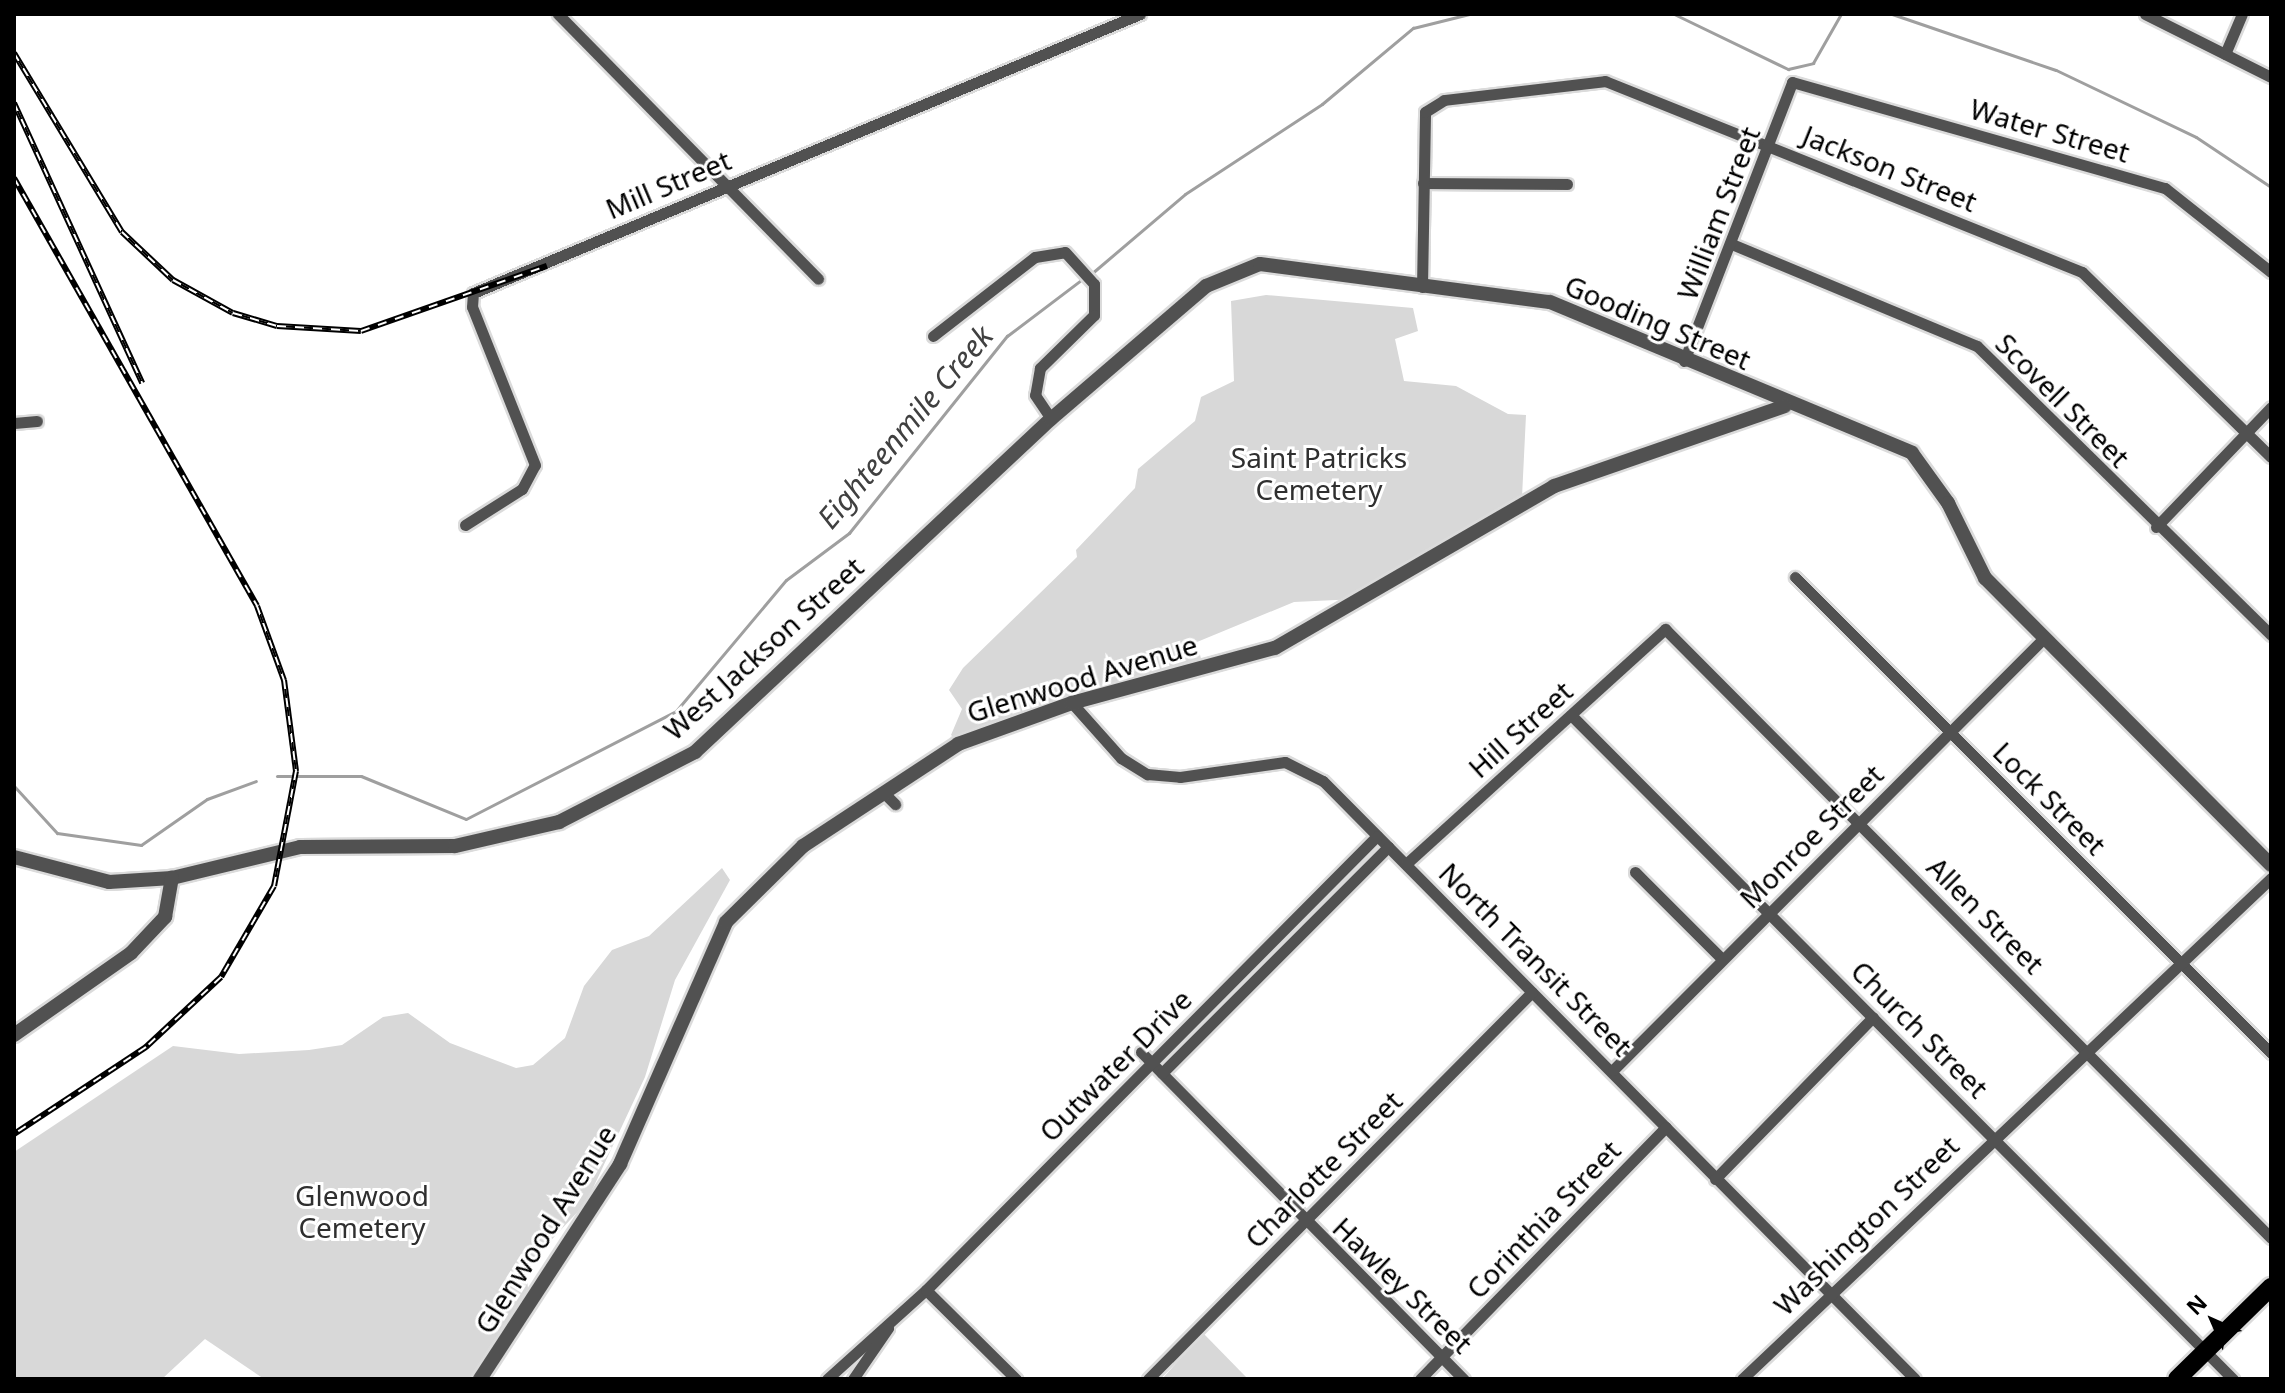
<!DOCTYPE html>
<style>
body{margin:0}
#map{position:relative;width:2285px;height:1393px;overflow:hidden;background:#fff;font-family:"Noto Sans",sans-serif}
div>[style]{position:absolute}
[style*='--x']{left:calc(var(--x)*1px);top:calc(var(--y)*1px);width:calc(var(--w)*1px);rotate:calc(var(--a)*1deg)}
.green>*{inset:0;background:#d8d8d8}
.stream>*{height:3px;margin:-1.5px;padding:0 1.5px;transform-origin:1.5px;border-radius:1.5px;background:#9f9f9f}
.roads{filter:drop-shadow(2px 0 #dbdbdb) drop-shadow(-2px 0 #dbdbdb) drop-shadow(0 2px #dbdbdb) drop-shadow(0 -2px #dbdbdb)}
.minor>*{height:11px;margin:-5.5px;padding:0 5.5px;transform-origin:5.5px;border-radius:5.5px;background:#515151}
.tertiary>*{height:14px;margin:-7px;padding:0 7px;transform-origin:7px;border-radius:7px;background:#515151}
.primary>*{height:18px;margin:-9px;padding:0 9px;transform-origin:9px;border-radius:9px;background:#000}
.rail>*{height:6px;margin-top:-3px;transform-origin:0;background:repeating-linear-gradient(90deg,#fff 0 9px,#000 0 18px);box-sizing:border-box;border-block:2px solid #000}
span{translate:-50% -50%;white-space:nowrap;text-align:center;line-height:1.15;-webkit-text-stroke:6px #fff;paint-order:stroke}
.street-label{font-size:28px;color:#000}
.park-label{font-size:28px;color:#2f2f2f}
.water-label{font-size:30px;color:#404040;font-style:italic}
.frame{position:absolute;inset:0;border:16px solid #000;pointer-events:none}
.north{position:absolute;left:2173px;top:1281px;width:80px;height:80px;-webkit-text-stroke:6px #fff;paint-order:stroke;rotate:315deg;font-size:22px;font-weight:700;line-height:32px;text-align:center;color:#000}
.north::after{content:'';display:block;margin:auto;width:28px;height:36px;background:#000;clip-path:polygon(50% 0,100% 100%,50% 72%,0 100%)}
</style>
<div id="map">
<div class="green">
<i style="clip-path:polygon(1266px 295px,1413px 308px,1418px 331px,1395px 339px,1404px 381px,1456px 386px,1508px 414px,1526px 415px,1522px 497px,1357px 599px,1294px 602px,1197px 642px,1202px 663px,994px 722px,958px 741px,951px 735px,962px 709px,949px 690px,963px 668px,1077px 557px,1076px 550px,1135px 488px,1138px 469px,1195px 421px,1201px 397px,1234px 381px,1231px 301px)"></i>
<i style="clip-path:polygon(722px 868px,730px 880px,675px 980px,645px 1077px,586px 1203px,526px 1267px,528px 1289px,470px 1379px,264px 1379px,205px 1339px,162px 1379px,14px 1379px,14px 1152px,173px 1046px,239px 1054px,309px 1050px,342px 1045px,383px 1017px,408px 1013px,450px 1043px,516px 1068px,533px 1065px,565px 1038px,584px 986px,612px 950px,649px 936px)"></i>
<i style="clip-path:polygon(1203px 1333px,1248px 1379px,1162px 1379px)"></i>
</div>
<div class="stream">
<i style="--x:1674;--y:14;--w:127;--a:25.8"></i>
<i style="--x:1788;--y:69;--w:26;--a:-13"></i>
<i style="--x:1813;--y:63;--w:56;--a:-60.3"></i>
<i style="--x:1892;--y:14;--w:173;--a:18.9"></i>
<i style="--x:2056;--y:70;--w:155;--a:25.6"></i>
<i style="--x:2196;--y:137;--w:90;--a:33.7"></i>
<i style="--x:1091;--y:274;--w:123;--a:-40.4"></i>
<i style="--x:1185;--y:194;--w:164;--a:-33.3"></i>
<i style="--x:1322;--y:104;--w:119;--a:-39.9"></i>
<i style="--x:1413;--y:28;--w:58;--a:-14"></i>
<i style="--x:277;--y:776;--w:84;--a:0"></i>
<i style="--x:361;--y:776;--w:113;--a:22.3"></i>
<i style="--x:466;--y:819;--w:236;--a:-27.2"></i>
<i style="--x:676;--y:711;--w:171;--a:-50"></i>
<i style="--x:786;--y:580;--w:79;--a:-36.7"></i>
<i style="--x:849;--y:533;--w:253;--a:-51.3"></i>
<i style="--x:1007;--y:336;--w:98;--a:-37.1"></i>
<i style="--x:14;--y:786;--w:64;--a:47.5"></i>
<i style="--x:57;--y:833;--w:85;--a:8.1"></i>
<i style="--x:141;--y:845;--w:80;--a:-34.9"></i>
<i style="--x:207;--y:799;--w:52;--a:-20.2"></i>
</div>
<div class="roads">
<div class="minor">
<i style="--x:558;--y:14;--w:371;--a:45.5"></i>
<i style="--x:2145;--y:14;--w:141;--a:26.6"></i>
<i style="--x:2225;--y:54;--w:43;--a:-67"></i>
<i style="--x:1423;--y:183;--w:144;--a:0.4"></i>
<i style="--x:1734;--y:245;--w:263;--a:22.6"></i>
<i style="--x:1977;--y:346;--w:412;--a:44.5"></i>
<i style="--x:1422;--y:287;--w:175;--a:-89"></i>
<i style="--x:1425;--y:112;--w:22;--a:-32"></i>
<i style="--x:1444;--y:100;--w:162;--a:-6.7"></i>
<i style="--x:1605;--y:81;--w:514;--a:21.82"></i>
<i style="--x:2082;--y:272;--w:264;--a:44.4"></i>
<i style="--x:933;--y:336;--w:129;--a:-37.8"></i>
<i style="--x:1035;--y:257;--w:30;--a:-9"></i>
<i style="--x:1065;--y:252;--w:43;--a:47.8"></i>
<i style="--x:1094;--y:284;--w:31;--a:90"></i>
<i style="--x:1094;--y:315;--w:76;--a:135.5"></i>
<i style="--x:1040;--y:368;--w:27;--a:100"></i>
<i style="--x:1035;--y:395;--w:29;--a:56"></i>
<i style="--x:1684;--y:361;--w:299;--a:-68.8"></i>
<i style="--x:1792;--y:82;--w:388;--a:15.9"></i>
<i style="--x:2165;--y:188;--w:135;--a:38.4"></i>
<i style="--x:14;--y:423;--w:23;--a:-5"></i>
<i style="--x:465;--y:525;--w:67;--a:-32.3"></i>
<i style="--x:522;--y:489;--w:27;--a:-62"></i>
<i style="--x:535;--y:465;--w:170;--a:-111.7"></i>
<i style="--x:472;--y:307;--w:14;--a:-86"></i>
<i style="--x:473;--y:293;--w:723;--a:-22.7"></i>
<i style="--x:2156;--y:527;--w:166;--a:-46.2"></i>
<i style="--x:1795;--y:577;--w:673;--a:45"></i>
<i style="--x:1072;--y:703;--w:74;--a:48.3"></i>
<i style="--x:1121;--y:758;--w:31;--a:32"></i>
<i style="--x:1147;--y:774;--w:33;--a:5"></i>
<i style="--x:1180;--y:777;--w:106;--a:-8.1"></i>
<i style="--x:1285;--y:762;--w:42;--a:26.6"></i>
<i style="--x:1323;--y:781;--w:841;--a:45.29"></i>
<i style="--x:1571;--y:715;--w:938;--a:45.09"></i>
<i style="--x:886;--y:795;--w:13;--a:45"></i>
<i style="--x:1406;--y:864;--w:350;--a:-42.2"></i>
<i style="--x:1665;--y:629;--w:859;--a:45.14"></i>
<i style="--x:1635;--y:872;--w:123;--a:45"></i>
<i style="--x:1141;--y:1052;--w:460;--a:45.4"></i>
<i style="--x:1613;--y:1070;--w:609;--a:-45.07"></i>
<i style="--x:1162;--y:1073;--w:320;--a:-45"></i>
<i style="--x:1715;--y:1179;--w:226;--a:-45.7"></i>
<i style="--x:926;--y:1290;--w:127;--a:44.7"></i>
<i style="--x:827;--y:1379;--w:133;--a:-42"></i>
<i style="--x:926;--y:1290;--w:640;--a:-45.19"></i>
<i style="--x:853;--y:1379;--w:62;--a:-55.5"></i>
<i style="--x:1148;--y:1379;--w:545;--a:-45.22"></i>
<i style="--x:1420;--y:1379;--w:352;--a:-45.7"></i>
<i style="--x:1742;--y:1379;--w:729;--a:-43.44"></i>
</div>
<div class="tertiary">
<i style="--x:14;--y:857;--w:98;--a:14.7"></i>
<i style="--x:109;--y:882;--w:63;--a:-3.6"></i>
<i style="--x:172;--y:878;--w:132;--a:-13.6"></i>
<i style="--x:300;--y:847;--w:155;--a:-0.4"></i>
<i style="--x:455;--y:846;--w:107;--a:-13"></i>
<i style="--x:559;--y:822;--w:153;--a:-27.2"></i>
<i style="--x:695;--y:752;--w:487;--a:-43.1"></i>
<i style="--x:1051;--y:419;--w:204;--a:-40.6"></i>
<i style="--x:1206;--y:286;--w:58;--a:-22.2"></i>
<i style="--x:1260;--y:264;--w:292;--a:7.5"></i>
<i style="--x:1550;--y:302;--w:392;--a:22.6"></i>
<i style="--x:1912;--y:453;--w:62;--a:54.2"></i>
<i style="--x:1948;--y:503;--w:84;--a:63.7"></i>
<i style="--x:1985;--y:578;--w:405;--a:45.1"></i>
<i style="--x:14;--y:1035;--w:143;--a:-35"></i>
<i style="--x:131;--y:953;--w:50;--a:-46.6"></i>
<i style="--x:165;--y:917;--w:40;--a:-80"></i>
<i style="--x:480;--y:1379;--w:257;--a:-56.9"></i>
<i style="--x:620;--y:1164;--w:264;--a:-66.3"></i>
<i style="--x:726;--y:922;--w:108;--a:-44.6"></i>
<i style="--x:803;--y:846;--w:186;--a:-33.3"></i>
<i style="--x:958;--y:744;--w:121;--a:-19.8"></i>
<i style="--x:1072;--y:703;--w:210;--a:-15.2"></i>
<i style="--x:1275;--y:648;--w:323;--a:-30.1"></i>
<i style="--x:1554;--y:486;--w:244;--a:-19.1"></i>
</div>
<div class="primary">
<i style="--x:2177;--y:1379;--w:132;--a:-44.4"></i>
</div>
</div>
<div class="rail">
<i style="--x:14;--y:53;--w:209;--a:58.9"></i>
<i style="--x:122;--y:232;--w:70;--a:43.3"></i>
<i style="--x:173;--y:280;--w:68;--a:28.8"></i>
<i style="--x:233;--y:313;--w:46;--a:16.5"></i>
<i style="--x:277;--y:326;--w:84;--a:3.4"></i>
<i style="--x:361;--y:331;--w:197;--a:-19.3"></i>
<i style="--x:14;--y:103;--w:308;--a:65.4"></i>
<i style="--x:14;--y:178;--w:492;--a:60.4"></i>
<i style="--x:257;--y:606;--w:79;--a:70"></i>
<i style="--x:284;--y:680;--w:92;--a:82.5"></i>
<i style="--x:296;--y:771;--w:117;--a:100.8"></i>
<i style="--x:274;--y:886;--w:105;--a:120.2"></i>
<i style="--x:221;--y:977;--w:103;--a:137"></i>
<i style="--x:146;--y:1047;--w:158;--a:146.6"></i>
</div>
<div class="street-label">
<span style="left:2050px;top:130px;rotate:16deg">Water Street</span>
<span style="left:1890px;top:168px;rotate:22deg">Jackson Street</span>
<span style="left:668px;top:184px;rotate:-23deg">Mill Street</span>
<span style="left:1718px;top:213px;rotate:-69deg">William Street</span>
<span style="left:1658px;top:322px;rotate:23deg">Gooding Street</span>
<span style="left:2063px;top:400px;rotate:45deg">Scovell Street</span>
<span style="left:763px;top:648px;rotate:-42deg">West Jackson Street</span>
<span style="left:1082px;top:678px;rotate:-17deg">Glenwood Avenue</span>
<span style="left:1520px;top:729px;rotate:-42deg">Hill Street</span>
<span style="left:2050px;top:798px;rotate:45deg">Lock Street</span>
<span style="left:1811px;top:836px;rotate:-45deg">Monroe Street</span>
<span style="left:1986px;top:915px;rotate:45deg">Allen Street</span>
<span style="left:1536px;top:959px;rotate:45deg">North Transit Street</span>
<span style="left:1920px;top:1029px;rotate:45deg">Church Street</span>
<span style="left:1115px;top:1065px;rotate:-45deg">Outwater Drive</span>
<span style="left:1323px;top:1169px;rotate:-45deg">Charlotte Street</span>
<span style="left:1543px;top:1219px;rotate:-46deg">Corinthia Street</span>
<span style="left:1866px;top:1225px;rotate:-44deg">Washington Street</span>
<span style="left:545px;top:1229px;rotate:-58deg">Glenwood Avenue</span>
<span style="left:1403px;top:1285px;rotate:44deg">Hawley Street</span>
</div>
<div class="park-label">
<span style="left:1319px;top:473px">Saint Patricks<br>Cemetery</span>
<span style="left:362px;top:1211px">Glenwood<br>Cemetery</span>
</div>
<div class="water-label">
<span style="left:905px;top:427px;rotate:-50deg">Eighteenmile Creek</span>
</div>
<div class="frame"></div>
<div class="north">N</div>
</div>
